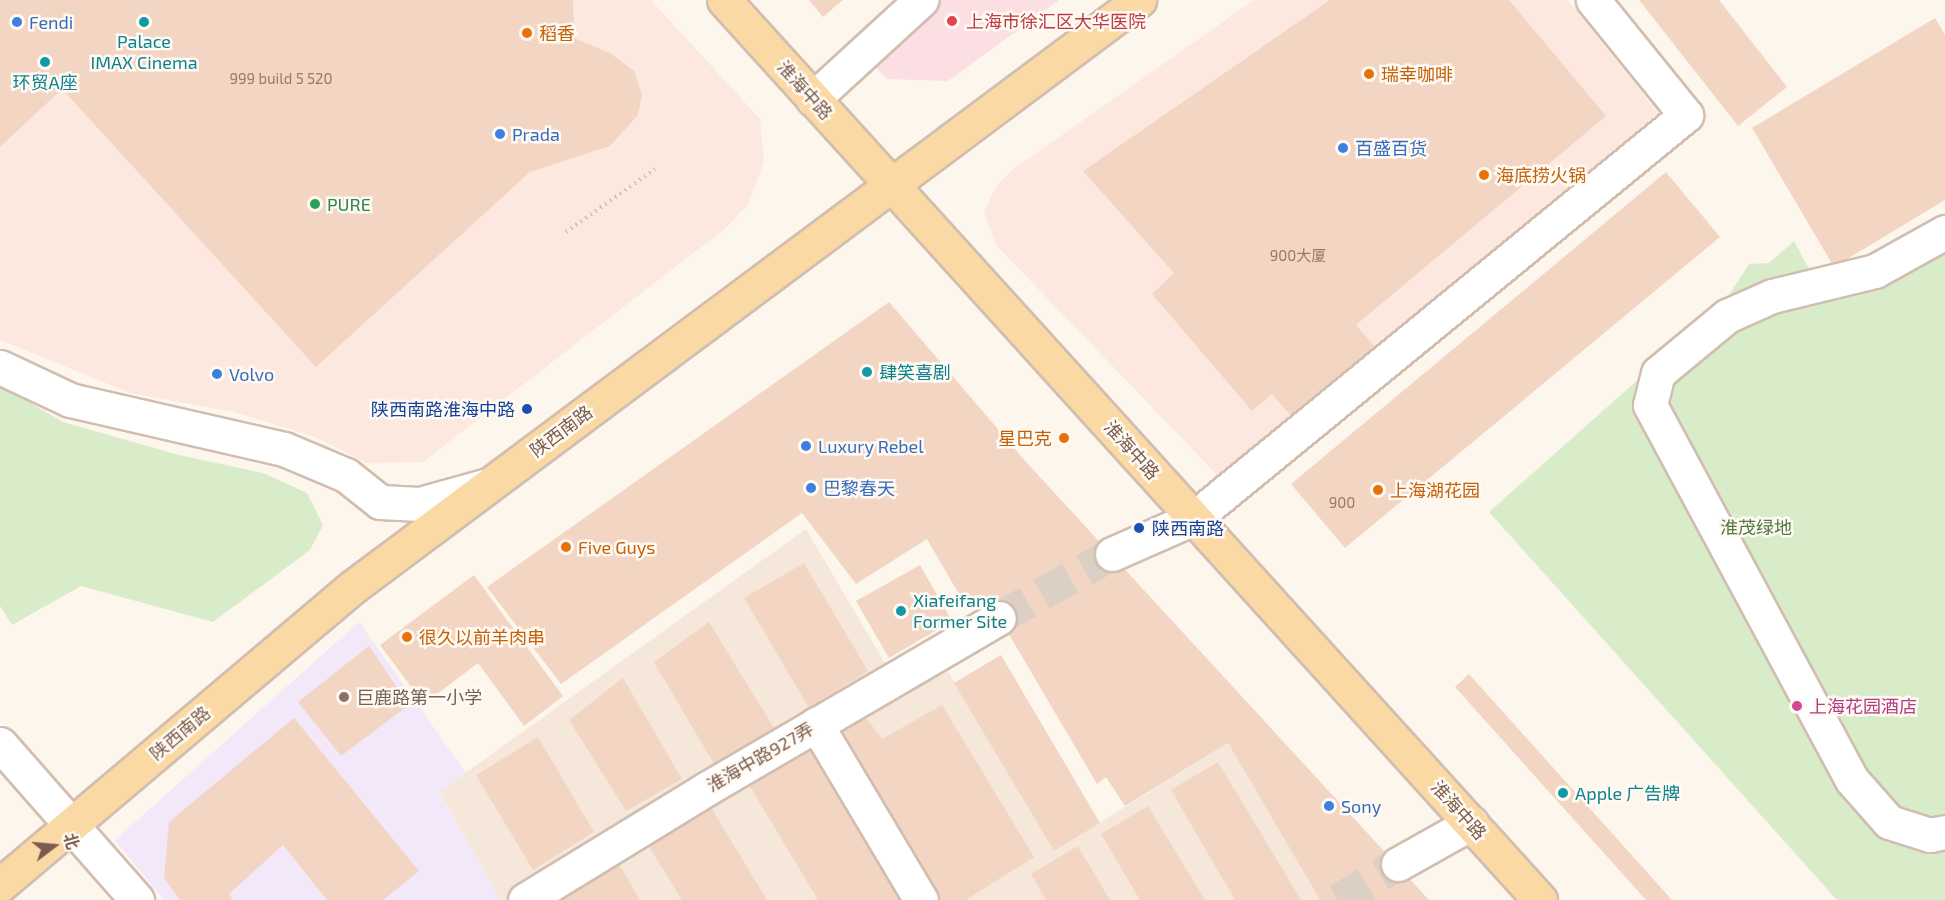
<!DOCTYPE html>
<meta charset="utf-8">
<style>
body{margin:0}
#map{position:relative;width:1945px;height:900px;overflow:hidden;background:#fdf6ec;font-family:"Exo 2","Noto Sans SC",sans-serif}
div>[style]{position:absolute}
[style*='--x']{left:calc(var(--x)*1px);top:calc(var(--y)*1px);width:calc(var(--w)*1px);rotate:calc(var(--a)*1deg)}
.residential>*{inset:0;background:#f5e8da}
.commercial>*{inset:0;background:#fde8e0}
.education>*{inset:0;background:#f3e8fa}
.medical>*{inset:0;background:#fbdfe3}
.green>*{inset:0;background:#d8ecc9}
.building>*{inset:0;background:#f3d5c3}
.minor-tunnel>*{height:33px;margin-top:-16.5px;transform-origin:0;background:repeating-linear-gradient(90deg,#dcd0c4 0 33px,transparent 0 49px)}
.path>*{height:4px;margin-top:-2px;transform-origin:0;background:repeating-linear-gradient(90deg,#d9b8a5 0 1.5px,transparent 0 6px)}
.roads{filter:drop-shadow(2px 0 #d1beb0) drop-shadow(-2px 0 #d1beb0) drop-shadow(0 2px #d1beb0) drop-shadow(0 -2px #d1beb0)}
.minor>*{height:33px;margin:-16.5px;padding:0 16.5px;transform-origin:16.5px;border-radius:16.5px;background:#fff}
.major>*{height:33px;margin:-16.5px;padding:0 16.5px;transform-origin:16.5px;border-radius:16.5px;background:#fbd9a5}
.dots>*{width:16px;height:16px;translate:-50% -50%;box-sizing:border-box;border:3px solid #fffaf3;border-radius:50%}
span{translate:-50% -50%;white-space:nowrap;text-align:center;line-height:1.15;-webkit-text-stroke:5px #fffaf3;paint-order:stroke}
.number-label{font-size:15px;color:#987a6a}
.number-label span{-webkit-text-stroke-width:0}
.health-label{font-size:18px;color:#be3a42}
.left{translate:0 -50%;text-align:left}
.shop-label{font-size:18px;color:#366cbe}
.food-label{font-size:18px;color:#c56008}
.right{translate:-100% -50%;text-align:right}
.culture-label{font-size:18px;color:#0d838f}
.street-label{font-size:18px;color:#7a5c4d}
.leisure-label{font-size:18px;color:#27864d}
.transit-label{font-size:18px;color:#164399}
.park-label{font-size:18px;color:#537a41}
.education-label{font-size:18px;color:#785e54}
.hotel-label{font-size:18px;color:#b23c85}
.north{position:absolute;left:24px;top:816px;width:60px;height:60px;-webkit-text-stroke:4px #fffaf3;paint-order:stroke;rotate:74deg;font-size:16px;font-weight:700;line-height:24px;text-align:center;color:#7a5c4d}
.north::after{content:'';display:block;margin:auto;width:21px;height:27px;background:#7a5c4d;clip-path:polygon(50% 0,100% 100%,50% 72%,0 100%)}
</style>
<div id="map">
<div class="residential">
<i style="clip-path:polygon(806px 529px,886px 665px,930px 640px,1054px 851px,1228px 743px,1320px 900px,501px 900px,439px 792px)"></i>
</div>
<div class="commercial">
<i style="clip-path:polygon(0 0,651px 0,760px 119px,764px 162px,748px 204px,727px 227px,423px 462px,366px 463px,316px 437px,234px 412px,130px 393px,0 340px)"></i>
<i style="clip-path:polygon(1254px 0,1568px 0,1658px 113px,1221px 479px,997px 246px,984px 213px,995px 188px,1011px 171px)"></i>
</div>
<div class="education">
<i style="clip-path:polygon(359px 622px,466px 773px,439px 793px,501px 900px,164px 900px,115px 840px)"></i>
</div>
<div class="medical">
<i style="clip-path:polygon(897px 0,1059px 0,948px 81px,887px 79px,852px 43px)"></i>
</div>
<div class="green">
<i style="clip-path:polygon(1945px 214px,1945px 900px,1837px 900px,1489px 512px,1723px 304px,1749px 264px,1769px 263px,1794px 241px,1814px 278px,1868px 261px)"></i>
<i style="clip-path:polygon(0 385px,63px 422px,179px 455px,263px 473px,307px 493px,323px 525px,310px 550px,213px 622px,81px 586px,12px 625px,0 606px)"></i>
</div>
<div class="building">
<i style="clip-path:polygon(0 0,573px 0,574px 38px,610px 53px,634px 71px,642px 94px,638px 115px,610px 146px,530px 172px,316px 367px,62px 89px,0 147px)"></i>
<i style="clip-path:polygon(809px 0,843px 0,823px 17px)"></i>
<i style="clip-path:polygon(1330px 0,1509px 0,1606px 116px,1356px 325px,1375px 347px,1292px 417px,1272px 394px,1252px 411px,1152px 294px,1174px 273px,1083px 171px)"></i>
<i style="clip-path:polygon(1639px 0,1719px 0,1787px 87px,1738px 126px)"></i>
<i style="clip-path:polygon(1935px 18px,1945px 35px,1945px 200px,1834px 267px,1752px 128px)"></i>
<i style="clip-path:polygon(1666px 172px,1720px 237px,1345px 548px,1291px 484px)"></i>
<i style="clip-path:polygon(889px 302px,1027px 463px,1429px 900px,1320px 900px,1228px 743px,1125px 806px,1106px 777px,1097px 784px,987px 597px,967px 608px,927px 539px,856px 584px,802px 513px,561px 684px,487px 587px)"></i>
<i style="clip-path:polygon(804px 563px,868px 671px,809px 708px,744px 598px)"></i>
<i style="clip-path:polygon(920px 565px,952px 621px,889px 658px,856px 601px)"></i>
<i style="clip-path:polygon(474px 575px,563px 696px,524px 726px,478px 663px,424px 704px,380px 645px)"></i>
<i style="clip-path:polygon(709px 622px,774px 728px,714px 764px,654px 662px)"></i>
<i style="clip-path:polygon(369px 646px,409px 705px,341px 756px,298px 702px)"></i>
<i style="clip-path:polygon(1001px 655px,1100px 823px,1054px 851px,954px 683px)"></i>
<i style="clip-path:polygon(1469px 674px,1672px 900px,1646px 900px,1455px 687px)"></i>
<i style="clip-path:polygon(623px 678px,682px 779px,626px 811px,569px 720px)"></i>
<i style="clip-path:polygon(942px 705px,1034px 857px,966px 900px,940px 900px,834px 728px,862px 712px,882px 739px)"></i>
<i style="clip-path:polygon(294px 718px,419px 871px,383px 900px,327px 900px,283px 845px,229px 894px,233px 900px,180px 900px,164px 878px,169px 822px)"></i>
<i style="clip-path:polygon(538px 737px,594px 832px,533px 870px,476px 775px)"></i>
<i style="clip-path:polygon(809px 742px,903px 900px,818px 900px,746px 780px)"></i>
<i style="clip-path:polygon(1218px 762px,1301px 900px,1235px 900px,1171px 790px)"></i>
<i style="clip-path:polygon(710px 806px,767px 900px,682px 900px,647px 843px)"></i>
<i style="clip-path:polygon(1148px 806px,1205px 900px,1140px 900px,1101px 834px)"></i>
<i style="clip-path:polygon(1078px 846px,1110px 900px,1046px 900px,1031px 874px)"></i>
<i style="clip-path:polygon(616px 859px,640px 900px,561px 900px,557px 894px)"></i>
</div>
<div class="minor-tunnel">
<i style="--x:999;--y:618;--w:130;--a:-29.5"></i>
<i style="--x:1338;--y:900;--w:70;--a:-31"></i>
</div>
<div class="path">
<i style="--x:566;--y:232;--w:109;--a:-35.3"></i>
</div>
<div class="roads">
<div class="minor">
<i style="--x:813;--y:99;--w:147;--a:-42.5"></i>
<i style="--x:1945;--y:232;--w:80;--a:150.9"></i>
<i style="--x:1875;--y:271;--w:106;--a:166.4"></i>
<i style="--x:1772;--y:296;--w:49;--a:156"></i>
<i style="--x:1727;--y:316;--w:89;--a:140.4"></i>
<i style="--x:1658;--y:373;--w:33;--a:104"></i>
<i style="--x:1650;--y:405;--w:426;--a:61.7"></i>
<i style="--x:1852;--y:780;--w:56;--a:48.6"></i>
<i style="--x:1889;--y:822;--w:43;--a:17.6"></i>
<i style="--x:1930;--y:835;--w:15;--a:-11"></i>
<i style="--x:0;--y:367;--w:77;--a:25.2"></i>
<i style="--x:70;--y:400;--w:220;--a:12.9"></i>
<i style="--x:284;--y:449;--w:67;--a:22.8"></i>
<i style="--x:346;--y:475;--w:43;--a:38.5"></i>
<i style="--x:380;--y:502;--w:40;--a:2.9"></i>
<i style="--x:420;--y:504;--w:71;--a:-15.6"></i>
<i style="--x:1112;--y:554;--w:90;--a:-23.7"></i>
<i style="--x:1194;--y:518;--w:636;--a:-39.32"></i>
<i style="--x:1686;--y:115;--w:148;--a:-129"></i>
<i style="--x:816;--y:724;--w:205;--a:59.2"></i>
<i style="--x:0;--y:744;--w:208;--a:48.7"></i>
<i style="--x:1398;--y:864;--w:84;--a:-29.3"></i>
<i style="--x:525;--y:900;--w:212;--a:-31.5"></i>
<i style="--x:706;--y:789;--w:339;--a:-30.3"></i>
</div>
<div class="major">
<i style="--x:724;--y:0;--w:1215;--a:47.8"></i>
<i style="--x:0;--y:885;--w:463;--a:-40.2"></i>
<i style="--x:354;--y:586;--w:980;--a:-36.74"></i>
</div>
</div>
<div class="dots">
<i style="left:952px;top:21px;background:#e0444e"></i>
<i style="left:17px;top:22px;background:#3f7fe0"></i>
<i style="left:144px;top:22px;background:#0f9aa8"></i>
<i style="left:527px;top:33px;background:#e8710a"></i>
<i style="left:45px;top:62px;background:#0f9aa8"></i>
<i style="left:1369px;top:74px;background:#e8710a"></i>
<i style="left:500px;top:134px;background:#3f7fe0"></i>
<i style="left:1343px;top:148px;background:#3f7fe0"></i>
<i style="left:1484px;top:175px;background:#e8710a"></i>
<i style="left:315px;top:204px;background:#2e9e5b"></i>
<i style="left:867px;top:372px;background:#0f9aa8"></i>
<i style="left:217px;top:374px;background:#3f7fe0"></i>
<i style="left:527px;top:409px;background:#1a4fb4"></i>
<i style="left:1064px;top:438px;background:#e8710a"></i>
<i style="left:806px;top:446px;background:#3f7fe0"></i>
<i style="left:811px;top:488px;background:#3f7fe0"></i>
<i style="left:1378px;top:490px;background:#e8710a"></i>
<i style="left:1139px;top:528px;background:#1a4fb4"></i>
<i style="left:566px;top:547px;background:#e8710a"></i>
<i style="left:901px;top:611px;background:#0f9aa8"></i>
<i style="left:407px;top:637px;background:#e8710a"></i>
<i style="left:344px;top:697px;background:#8d6e63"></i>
<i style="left:1797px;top:706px;background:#d1479c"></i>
<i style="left:1563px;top:793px;background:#0f9aa8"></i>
<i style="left:1329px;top:806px;background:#3f7fe0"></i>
</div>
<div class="number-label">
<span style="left:281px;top:79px">999 build 5 520</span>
<span style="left:1298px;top:256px">900大厦</span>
<span style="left:1342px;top:503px">900</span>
</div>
<div class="health-label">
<span class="left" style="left:966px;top:21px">上海市徐汇区大华医院</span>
</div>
<div class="shop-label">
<span class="left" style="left:29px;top:22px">Fendi</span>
<span class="left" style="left:512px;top:134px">Prada</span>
<span class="left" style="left:1355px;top:148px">百盛百货</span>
<span class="left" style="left:229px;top:374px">Volvo</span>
<span class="left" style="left:818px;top:446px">Luxury Rebel</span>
<span class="left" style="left:823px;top:488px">巴黎春天</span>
<span class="left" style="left:1341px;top:806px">Sony</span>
</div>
<div class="food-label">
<span class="left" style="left:539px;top:33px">稻香</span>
<span class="left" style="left:1381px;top:74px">瑞幸咖啡</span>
<span class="left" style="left:1496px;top:175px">海底捞火锅</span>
<span class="right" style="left:1052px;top:438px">星巴克</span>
<span class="left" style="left:1390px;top:490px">上海湖花园</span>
<span class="left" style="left:578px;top:547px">Five Guys</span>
<span class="left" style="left:419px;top:637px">很久以前羊肉串</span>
</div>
<div class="culture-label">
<span style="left:144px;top:52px">Palace<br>IMAX Cinema</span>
<span style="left:45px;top:82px">环贸A座</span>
<span class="left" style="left:879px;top:372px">肆笑喜剧</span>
<span class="left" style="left:913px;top:611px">Xiafeifang<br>Former Site</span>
<span class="left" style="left:1575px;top:793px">Apple 广告牌</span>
</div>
<div class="street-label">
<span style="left:805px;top:90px;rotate:48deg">淮海中路</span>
<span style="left:561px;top:431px;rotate:-37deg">陕西南路</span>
<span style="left:1132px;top:450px;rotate:48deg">淮海中路</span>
<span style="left:180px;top:733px;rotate:-40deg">陕西南路</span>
<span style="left:760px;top:757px;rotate:-30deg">淮海中路927弄</span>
<span style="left:1459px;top:810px;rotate:48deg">淮海中路</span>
</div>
<div class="leisure-label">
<span class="left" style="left:327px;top:204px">PURE</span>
</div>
<div class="transit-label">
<span class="right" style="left:515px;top:409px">陕西南路淮海中路</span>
<span class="left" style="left:1152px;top:528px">陕西南路</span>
</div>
<div class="park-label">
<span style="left:1756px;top:527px">淮茂绿地</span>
</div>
<div class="education-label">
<span class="left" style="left:356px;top:697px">巨鹿路第一小学</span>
</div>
<div class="hotel-label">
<span class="left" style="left:1809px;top:706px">上海花园酒店</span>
</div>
<div class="north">北</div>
</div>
